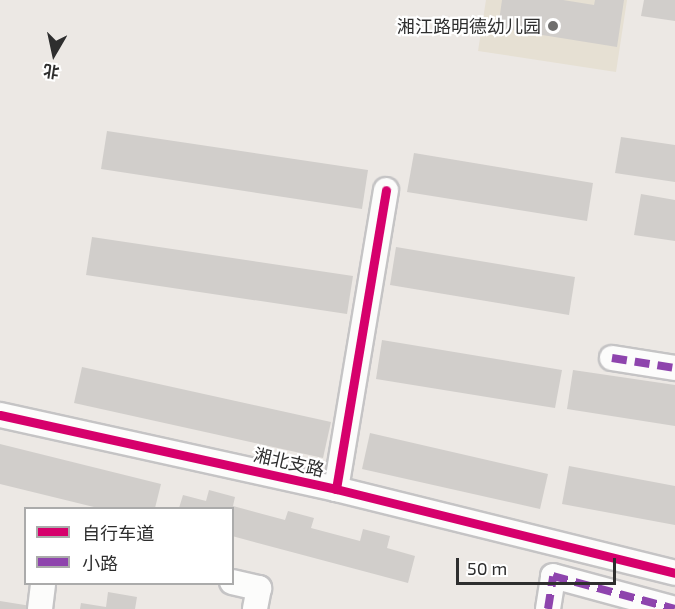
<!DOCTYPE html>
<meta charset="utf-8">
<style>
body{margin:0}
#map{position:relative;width:675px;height:609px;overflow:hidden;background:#ece8e4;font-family:"Exo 2","Noto Sans SC",sans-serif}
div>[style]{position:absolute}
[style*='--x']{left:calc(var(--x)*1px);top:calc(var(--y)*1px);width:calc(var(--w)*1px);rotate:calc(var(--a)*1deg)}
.education>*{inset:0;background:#e6e0d3}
.building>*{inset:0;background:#d1cecb}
.roads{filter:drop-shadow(2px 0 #c5c4c5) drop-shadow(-2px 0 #c5c4c5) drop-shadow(0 2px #c5c4c5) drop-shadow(0 -2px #c5c4c5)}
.minor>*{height:24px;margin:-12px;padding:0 12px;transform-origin:12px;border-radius:12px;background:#fcfcfb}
.quiet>*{height:8px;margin-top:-4px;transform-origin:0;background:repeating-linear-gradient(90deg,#8e44ad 0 15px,transparent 0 23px)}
.cycleway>*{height:9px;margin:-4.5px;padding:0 4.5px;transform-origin:4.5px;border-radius:4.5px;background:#d6006c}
.dots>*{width:16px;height:16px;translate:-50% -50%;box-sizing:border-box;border:3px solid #fff;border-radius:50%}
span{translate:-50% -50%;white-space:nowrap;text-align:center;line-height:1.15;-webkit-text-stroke:4.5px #fff;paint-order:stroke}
.poi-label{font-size:18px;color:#2e2e2e}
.right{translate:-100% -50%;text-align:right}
.street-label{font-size:18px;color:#2e2e2e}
.legend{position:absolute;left:24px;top:507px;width:210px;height:78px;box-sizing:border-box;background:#fff;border:2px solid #ababab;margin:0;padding:8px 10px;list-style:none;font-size:18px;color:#2e2e2e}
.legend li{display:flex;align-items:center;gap:12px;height:30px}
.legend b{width:30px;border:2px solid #ababab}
.north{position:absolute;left:24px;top:24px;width:60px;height:60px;-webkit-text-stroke:4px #fff;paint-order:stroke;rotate:189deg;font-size:16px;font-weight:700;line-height:24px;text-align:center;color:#2e2e2e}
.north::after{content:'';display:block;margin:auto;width:21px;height:27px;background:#2e2e2e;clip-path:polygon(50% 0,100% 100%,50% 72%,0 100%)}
.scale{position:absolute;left:456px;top:558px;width:160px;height:27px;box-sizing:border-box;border:3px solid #2e2e2e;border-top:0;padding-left:8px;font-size:18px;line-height:21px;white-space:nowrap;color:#2e2e2e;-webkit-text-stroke:4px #fff;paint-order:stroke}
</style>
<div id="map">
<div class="education">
<i style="clip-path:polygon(486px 0,627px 0,616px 72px,478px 51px)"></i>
</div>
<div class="building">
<i style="clip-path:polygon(502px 0,563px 0,594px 5px,595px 0,624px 0,617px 47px,498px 28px)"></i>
<i style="clip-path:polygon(644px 0,675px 0,675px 21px,641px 16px)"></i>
<i style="clip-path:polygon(107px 131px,368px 170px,362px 209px,101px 169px)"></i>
<i style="clip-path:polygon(621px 137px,675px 145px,675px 182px,615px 173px)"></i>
<i style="clip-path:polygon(414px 153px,593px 183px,587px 221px,407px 192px)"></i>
<i style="clip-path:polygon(641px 194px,675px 200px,675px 241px,634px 235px)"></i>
<i style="clip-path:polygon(92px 237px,353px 276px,347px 314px,86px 275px)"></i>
<i style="clip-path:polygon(396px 247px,575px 277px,569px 315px,390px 285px)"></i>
<i style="clip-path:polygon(382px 340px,562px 370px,555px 408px,376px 379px)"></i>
<i style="clip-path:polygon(82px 367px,331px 422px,323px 458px,74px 403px)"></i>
<i style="clip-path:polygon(573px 370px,675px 385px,675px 426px,567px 409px)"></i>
<i style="clip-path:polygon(370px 433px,548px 474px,540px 509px,362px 469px)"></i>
<i style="clip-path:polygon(0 444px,161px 484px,155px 508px,98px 508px,0 484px)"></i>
<i style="clip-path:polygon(569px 466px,675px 486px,675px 525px,562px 504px)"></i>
<i style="clip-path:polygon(209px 490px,235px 497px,233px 506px,285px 520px,288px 511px,314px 518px,311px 528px,360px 541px,363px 529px,390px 536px,387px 548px,415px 556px,408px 583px,232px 536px,232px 508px,179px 508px,183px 495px,206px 501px)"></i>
<i style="clip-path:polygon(108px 592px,137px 597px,135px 609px,80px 609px,81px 603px,106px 607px)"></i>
<i style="clip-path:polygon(0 601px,31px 606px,30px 609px,0 609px)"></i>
</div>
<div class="roads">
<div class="minor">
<i style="--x:612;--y:358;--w:64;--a:9"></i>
<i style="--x:0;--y:415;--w:344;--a:12.4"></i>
<i style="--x:336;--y:489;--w:349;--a:13.9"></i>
<i style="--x:336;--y:489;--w:303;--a:-80.5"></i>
<i style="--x:232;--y:582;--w:28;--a:13"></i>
<i style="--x:259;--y:588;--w:21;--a:101"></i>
<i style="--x:40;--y:609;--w:25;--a:-83"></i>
<i style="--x:548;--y:609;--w:33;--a:-81"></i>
<i style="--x:553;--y:576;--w:126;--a:15.1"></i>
</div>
</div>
<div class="quiet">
<i style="--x:612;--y:358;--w:64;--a:9"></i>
<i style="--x:548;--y:609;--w:33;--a:-81"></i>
<i style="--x:553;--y:576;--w:126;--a:15.1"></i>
</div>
<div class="cycleway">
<i style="--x:0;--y:415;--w:344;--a:12.4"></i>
<i style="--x:336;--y:489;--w:349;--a:13.9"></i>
<i style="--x:336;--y:489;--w:303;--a:-80.5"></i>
</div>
<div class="dots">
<i style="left:553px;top:26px;background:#706f6e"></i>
</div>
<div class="poi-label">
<span class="right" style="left:541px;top:26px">湘江路明德幼儿园</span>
</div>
<div class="street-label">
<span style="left:289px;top:462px;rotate:13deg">湘北支路</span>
</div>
<ul class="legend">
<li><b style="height:8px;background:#d6006c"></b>自行车道</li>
<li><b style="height:8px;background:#8e44ad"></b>小路</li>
</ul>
<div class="north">北</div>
<div class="scale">50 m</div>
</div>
